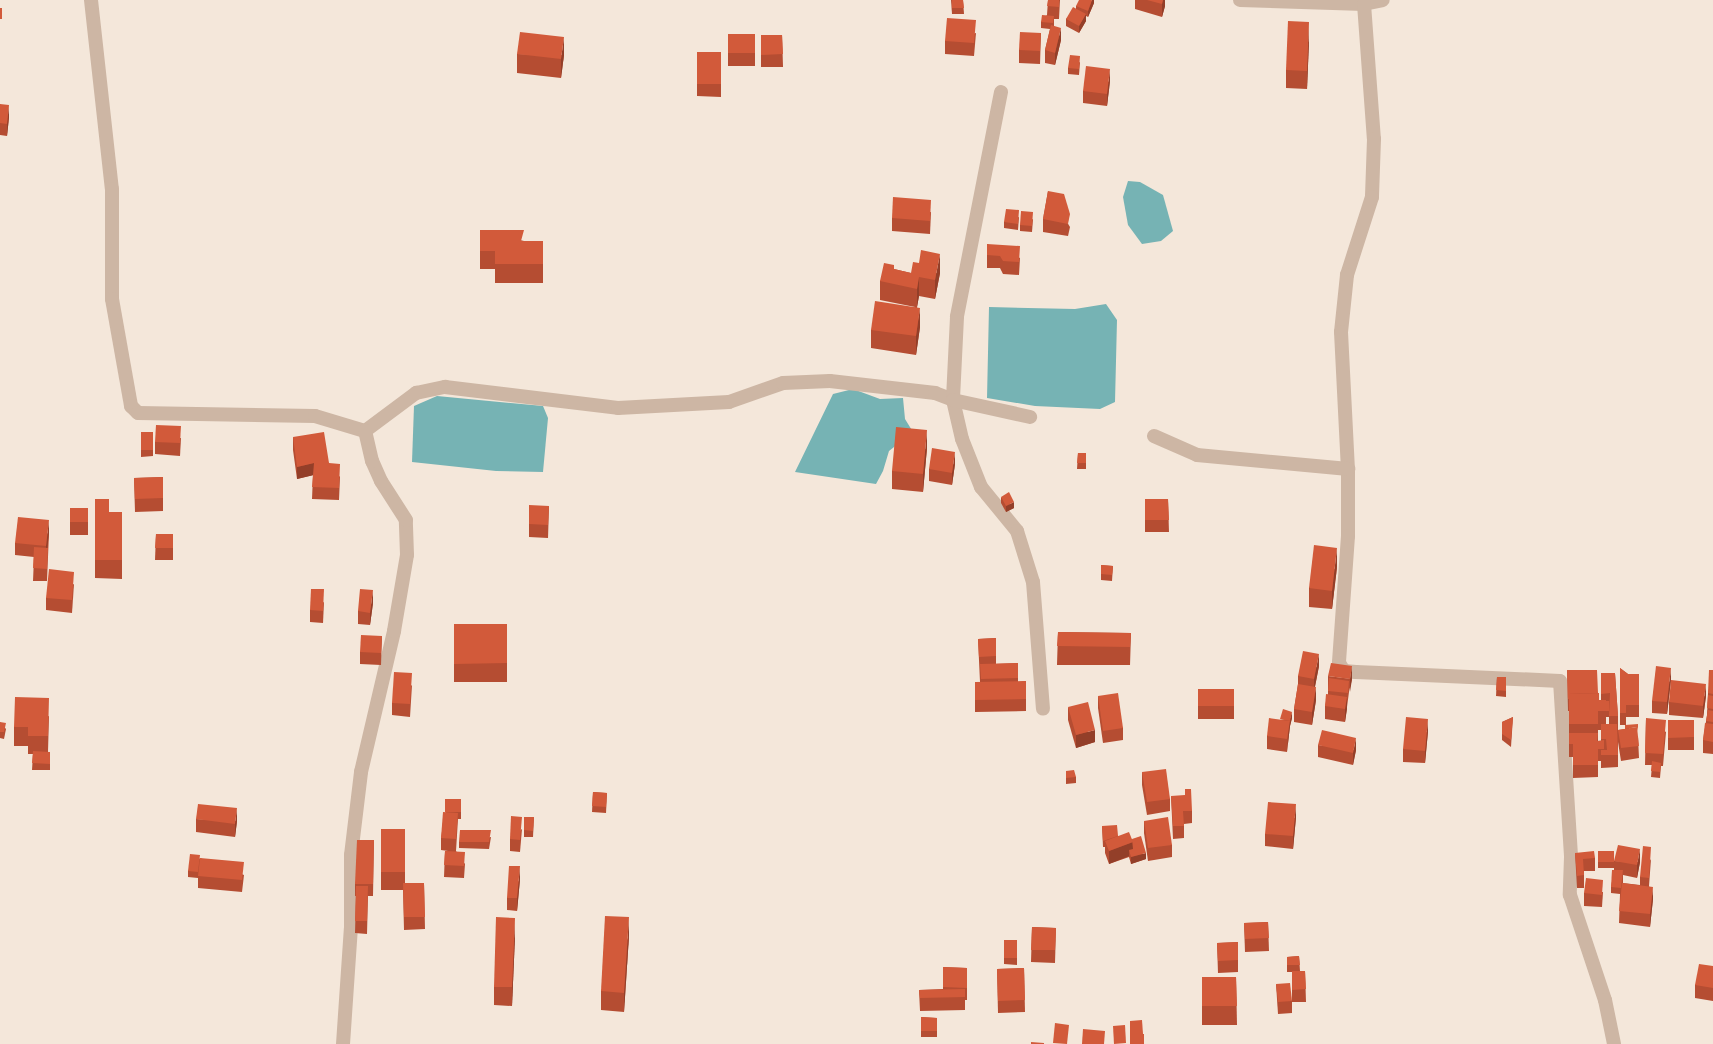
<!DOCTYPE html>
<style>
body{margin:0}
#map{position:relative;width:1713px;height:1044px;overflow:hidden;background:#f4e7da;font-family:"Roboto Condensed",sans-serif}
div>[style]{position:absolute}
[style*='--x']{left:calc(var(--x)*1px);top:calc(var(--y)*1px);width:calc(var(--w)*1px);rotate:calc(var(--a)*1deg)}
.water>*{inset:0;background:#76b3b4}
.minor>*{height:14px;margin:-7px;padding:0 7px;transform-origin:7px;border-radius:7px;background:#cdb6a4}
.wall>*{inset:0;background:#b54d32}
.shaded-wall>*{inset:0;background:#933f29}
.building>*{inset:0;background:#d25a3a}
span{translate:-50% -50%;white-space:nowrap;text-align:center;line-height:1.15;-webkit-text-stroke:6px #fbf1e7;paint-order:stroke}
</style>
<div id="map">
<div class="water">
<i style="clip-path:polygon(1128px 181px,1140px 182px,1163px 195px,1173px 231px,1161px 241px,1142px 244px,1128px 225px,1123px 197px)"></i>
<i style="clip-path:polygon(1106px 304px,1117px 320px,1115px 402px,1100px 409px,1035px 406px,987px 398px,989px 307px,1075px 309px)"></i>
<i style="clip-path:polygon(853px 389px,880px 399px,903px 398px,905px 419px,913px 432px,889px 451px,883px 471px,876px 484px,795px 472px,833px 394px)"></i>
<i style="clip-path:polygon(437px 396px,543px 406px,548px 418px,543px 472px,496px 471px,412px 462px,414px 406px)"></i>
</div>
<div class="minor">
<i style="--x:91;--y:0;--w:190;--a:83.7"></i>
<i style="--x:112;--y:189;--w:110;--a:90"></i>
<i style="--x:112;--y:299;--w:109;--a:79.9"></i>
<i style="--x:131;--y:406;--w:10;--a:45"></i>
<i style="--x:138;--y:413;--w:177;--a:1"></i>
<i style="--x:315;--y:416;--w:52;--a:16.7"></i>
<i style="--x:365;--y:431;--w:64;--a:-36.7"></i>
<i style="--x:416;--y:393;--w:30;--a:-12"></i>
<i style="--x:445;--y:387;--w:174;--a:6.9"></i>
<i style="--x:618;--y:408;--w:111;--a:-3.1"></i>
<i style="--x:729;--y:402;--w:57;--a:-19.4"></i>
<i style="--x:783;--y:383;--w:47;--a:-2.4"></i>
<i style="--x:830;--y:381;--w:106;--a:6.5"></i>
<i style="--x:935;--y:393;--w:19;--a:21"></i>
<i style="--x:953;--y:400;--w:40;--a:77"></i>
<i style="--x:962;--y:439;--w:52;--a:68.4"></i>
<i style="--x:981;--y:487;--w:57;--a:50.7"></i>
<i style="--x:1017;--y:531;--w:53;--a:72.6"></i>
<i style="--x:1033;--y:582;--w:127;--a:85.5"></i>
<i style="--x:1240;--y:0;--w:124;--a:1.8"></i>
<i style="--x:1364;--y:4;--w:19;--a:-12"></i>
<i style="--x:1364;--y:4;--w:135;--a:85.8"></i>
<i style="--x:1374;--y:139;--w:58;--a:92"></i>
<i style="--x:1372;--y:197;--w:82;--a:107.8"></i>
<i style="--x:1347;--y:275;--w:57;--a:96"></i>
<i style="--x:1341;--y:332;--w:137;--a:87.1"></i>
<i style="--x:1348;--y:469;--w:67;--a:90"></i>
<i style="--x:1348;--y:536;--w:127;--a:94.1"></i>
<i style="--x:1339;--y:663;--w:9;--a:58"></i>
<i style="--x:1344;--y:671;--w:12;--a:5"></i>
<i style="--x:1356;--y:672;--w:204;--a:2.5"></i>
<i style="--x:1560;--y:681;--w:176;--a:86.4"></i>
<i style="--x:1571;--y:857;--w:38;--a:92"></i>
<i style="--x:1570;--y:895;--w:111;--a:71.6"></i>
<i style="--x:1605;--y:1000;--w:45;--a:78.4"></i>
<i style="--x:1001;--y:92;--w:229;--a:101.1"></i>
<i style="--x:957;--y:317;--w:83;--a:92.8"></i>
<i style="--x:953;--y:400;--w:79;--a:12.4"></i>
<i style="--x:1154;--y:436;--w:47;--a:23.8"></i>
<i style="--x:1197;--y:455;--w:152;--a:5.3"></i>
<i style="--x:343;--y:1044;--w:116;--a:-86.1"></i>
<i style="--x:351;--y:928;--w:73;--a:-90"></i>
<i style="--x:351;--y:855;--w:84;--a:-83.1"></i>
<i style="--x:361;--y:772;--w:145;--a:-76.8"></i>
<i style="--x:394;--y:631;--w:77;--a:-80.3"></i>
<i style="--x:407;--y:555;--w:35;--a:-92"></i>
<i style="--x:406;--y:520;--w:46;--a:-122.7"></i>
<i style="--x:381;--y:481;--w:22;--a:-114"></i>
<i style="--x:372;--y:461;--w:31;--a:-103"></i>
</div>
<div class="wall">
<i style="clip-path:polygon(951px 0,963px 0,964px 14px,952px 14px)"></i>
<i style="clip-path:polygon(1048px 0,1060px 0,1059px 19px,1054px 19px,1054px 26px,1061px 40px,1055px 65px,1045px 63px,1045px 50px,1050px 29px,1041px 28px,1041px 22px,1047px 15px)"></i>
<i style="clip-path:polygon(1094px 0,1094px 3px,1088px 17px,1086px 16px,1086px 21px,1079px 33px,1066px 26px,1066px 19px,1076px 9px,1076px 6px)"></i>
<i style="clip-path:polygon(1135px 0,1165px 0,1165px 6px,1162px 17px,1135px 9px)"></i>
<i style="clip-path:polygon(976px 33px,974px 56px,945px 54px,945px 41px)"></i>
<i style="clip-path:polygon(1041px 33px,1040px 64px,1019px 63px,1019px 50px)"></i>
<i style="clip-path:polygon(728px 34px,755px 34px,755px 66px,728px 66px)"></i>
<i style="clip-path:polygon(761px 35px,782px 35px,783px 67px,761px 67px)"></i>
<i style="clip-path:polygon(1309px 41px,1307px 89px,1286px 88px,1286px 70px)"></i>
<i style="clip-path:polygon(697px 52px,721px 52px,721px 97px,697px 96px)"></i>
<i style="clip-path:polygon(517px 54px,564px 55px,561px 78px,517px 73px)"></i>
<i style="clip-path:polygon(1080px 62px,1079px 75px,1068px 74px,1068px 68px)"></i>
<i style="clip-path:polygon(1110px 81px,1107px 106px,1083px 103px,1083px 91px)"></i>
<i style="clip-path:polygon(0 104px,9px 117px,7px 136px,0 135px)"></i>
<i style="clip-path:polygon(1048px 191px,1070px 227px,1068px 236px,1043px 232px,1043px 219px)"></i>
<i style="clip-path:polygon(931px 212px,930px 234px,892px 231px,892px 218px)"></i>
<i style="clip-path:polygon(1019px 217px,1018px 230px,1004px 228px,1004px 222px)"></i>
<i style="clip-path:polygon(1033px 219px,1032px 232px,1020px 231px,1020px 225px)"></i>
<i style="clip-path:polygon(480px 230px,524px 241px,543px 241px,543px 283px,495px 283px,495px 269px,480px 269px)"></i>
<i style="clip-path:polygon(987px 244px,1020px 258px,1019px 275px,1003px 274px,1000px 268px,987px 268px)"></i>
<i style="clip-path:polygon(894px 269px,911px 273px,940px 273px,935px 299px,919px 296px,917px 307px,920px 327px,916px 355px,871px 348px,871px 330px,915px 307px,880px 300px,880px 281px)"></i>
<i style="clip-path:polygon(141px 432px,153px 432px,153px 456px,141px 457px)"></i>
<i style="clip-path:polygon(293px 437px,329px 463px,340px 477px,339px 500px,312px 499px,313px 475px,297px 479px,293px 450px)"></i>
<i style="clip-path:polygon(181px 438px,180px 456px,155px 454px,155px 442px)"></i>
<i style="clip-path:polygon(927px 448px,923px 492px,892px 489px,892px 471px)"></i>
<i style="clip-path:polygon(1078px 453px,1086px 453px,1086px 469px,1077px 469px)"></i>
<i style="clip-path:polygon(955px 464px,952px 485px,929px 481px,929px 469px)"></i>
<i style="clip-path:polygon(163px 477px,163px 511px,135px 512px,134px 478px)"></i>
<i style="clip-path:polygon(1001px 497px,1014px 508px,1006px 512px,1001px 503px)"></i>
<i style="clip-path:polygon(95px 499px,109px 512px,122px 512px,122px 579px,95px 578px)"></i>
<i style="clip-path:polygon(1145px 499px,1168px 499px,1169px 532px,1145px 532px)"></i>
<i style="clip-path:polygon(549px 506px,548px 538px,529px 537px,529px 524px)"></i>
<i style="clip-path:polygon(70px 508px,88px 508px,88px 535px,70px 535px)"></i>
<i style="clip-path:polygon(49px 533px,47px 581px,33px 581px,34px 557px,15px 555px,15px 543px)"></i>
<i style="clip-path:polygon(156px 534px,173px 534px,173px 560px,155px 560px)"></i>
<i style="clip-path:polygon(1101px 565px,1113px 566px,1112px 581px,1101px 580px)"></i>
<i style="clip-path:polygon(1337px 567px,1332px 609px,1309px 607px,1309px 588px)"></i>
<i style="clip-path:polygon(74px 584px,72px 613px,46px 610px,46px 598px)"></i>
<i style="clip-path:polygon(324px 602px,323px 623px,310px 622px,310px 610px)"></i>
<i style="clip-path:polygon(373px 603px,370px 625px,358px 624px,358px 611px)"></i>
<i style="clip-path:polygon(454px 624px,507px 624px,507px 682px,454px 682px)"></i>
<i style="clip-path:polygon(1058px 632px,1131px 633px,1130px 665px,1057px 665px)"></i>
<i style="clip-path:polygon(382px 636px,381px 665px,360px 664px,360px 652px)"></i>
<i style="clip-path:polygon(996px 638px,996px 664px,1018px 663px,1018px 682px,1026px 681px,1026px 711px,975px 712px,975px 682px,980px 682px,978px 639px)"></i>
<i style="clip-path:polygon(1319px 666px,1315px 687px,1316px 700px,1312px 725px,1294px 722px,1294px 709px,1298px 684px,1298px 676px)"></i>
<i style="clip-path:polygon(1620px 668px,1628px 674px,1639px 674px,1639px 717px,1626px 717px,1626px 725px,1638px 737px,1639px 758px,1621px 761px,1618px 742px,1618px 730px,1625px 729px,1625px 725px,1620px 725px)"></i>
<i style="clip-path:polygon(evenodd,1567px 670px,1598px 693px,1599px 700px,1601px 700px,1601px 673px,1615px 673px,1618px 716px,1618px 767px,1601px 768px,1601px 761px,1598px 761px,1598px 777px,1573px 778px,1573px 757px,1569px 757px,1569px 711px,1568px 711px,1567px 670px,1606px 717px,1609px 717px,1609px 724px,1606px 724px,1606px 717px,1567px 670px,1598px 730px,1601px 730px,1601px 741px,1598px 741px,1598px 730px)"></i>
<i style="clip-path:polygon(1713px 670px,1713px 754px,1703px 753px,1703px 740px,1707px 715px,1708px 693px)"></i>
<i style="clip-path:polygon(1328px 676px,1352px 679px,1349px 692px,1345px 722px,1325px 719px,1325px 706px,1328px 694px)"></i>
<i style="clip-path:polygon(1497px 677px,1506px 677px,1506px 697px,1496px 696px)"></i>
<i style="clip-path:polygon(1671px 680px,1667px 714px,1652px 713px,1652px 701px)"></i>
<i style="clip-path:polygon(412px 685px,410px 717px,392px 715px,392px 703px)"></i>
<i style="clip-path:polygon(1198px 689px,1234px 689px,1234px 719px,1198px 719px)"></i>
<i style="clip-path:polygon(1098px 696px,1123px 728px,1123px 740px,1103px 743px,1098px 708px)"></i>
<i style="clip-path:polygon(1706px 696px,1703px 718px,1669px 715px,1669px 702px)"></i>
<i style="clip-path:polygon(1068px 707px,1095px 742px,1076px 748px,1068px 720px)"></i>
<i style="clip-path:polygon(49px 716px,48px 752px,50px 752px,50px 770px,32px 770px,33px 754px,28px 754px,28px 746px,14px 746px,14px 727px)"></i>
<i style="clip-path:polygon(1513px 717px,1511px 747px,1502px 740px,1502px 722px)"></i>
<i style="clip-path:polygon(1292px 718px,1290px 726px,1287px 752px,1267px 749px,1267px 736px,1280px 720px)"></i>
<i style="clip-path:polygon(1646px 718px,1666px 732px,1663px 766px,1661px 766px,1660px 778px,1651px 777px,1652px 765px,1645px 765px)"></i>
<i style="clip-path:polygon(1668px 720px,1694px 720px,1694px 750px,1668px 750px)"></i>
<i style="clip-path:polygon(0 722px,6px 729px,4px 739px,0 738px)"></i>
<i style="clip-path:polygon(1428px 731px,1425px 763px,1403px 762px,1403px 749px)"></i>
<i style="clip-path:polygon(1318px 745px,1356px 750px,1353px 765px,1318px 757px)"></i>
<i style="clip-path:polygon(1066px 771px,1076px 777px,1076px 783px,1066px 784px)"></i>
<i style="clip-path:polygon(1142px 772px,1170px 799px,1170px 811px,1147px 815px,1142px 785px)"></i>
<i style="clip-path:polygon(593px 792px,607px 793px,606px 813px,592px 812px)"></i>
<i style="clip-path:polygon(1171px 796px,1192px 811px,1192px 823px,1184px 824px,1184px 838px,1173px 839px)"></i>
<i style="clip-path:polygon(461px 799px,461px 819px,458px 819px,456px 851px,465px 864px,464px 878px,444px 877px,445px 851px,448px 851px,441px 850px,441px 838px,445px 813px)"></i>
<i style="clip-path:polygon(534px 817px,533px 837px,524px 837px,524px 830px)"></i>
<i style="clip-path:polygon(1296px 817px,1293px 849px,1265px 846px,1265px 834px)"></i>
<i style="clip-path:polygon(196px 819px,237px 821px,235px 837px,196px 832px)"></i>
<i style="clip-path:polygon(1144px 821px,1172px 845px,1172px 857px,1148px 861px,1144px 833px)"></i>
<i style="clip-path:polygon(1102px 826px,1118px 836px,1132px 839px,1146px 859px,1131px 864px,1129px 857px,1109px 864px,1105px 853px,1105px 847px,1103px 847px)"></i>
<i style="clip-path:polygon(381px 829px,405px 829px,405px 883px,424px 883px,425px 929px,404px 930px,403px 890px,381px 890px)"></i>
<i style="clip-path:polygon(522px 829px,520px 852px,510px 851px,510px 839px)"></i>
<i style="clip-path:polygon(491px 837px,489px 849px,459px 848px,459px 842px)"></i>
<i style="clip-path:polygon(374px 840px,373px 896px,368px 896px,367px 934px,355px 933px,356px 896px,355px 896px,355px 884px)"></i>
<i style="clip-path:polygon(1598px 851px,1614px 851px,1614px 868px,1598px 868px)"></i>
<i style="clip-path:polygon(1575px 853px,1595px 858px,1595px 871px,1584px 871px,1584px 888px,1577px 888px)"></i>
<i style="clip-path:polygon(200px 858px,244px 875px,242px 892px,198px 888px,198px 876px,198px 878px,188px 877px,188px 871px)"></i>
<i style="clip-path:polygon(1651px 859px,1649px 886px,1653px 899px,1650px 927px,1619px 923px,1620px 894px,1611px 893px,1611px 887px,1614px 870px,1614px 861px,1640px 862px,1637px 878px,1623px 875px,1623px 883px,1640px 885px,1640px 877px)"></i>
<i style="clip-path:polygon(520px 879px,517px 911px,507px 910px,507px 898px)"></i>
<i style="clip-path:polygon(1603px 892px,1602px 907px,1584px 906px,1584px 893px)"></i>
<i style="clip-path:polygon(1268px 922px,1269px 951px,1245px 952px,1244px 923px)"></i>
<i style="clip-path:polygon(1032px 927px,1056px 928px,1055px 963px,1031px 962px)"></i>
<i style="clip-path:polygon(515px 936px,512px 1006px,494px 1005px,494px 987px)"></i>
<i style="clip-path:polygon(629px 936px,624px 1012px,601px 1010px,601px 991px)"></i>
<i style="clip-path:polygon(1004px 940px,1017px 940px,1017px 965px,1004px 964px)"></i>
<i style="clip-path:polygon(1238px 942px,1238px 972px,1218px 973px,1217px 943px)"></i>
<i style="clip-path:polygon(1299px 956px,1300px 971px,1305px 971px,1306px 1002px,1292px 1002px,1292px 972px,1287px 972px,1287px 957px)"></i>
<i style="clip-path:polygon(1713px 966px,1713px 1001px,1695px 998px,1695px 985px)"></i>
<i style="clip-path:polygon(943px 967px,967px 968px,967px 1000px,965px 1000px,965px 1010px,920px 1011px,919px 990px,943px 989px)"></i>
<i style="clip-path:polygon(1024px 968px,1025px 1012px,998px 1013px,997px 969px)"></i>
<i style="clip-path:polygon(1202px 977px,1236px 977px,1237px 1025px,1202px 1025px)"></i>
<i style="clip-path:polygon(1276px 984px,1292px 1001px,1292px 1013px,1278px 1014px)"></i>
<i style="clip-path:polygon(921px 1017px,937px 1018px,937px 1037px,921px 1037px)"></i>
</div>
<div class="shaded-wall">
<i style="clip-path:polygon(1092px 0,1094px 0,1094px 3px,1088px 17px,1088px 11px)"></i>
<i style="clip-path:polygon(1163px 0,1165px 0,1165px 6px,1162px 17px,1162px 4px)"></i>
<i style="clip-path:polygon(1086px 14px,1086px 21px,1079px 33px,1079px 26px)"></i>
<i style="clip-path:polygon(1309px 22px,1309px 41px,1307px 89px,1307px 71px)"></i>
<i style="clip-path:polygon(1061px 28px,1061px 40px,1055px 65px,1055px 53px)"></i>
<i style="clip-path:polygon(564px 37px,564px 55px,561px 78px,561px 59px)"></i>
<i style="clip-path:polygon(1110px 69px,1110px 81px,1107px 106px,1107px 94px)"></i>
<i style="clip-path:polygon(9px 105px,9px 117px,7px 136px,7px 124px)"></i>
<i style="clip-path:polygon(940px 254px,940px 273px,935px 299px,935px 280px)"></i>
<i style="clip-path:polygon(919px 277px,919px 296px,917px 307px,917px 289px)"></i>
<i style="clip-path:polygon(920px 308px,920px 327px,916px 355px,916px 336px)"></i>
<i style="clip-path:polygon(927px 430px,927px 448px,923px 492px,923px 474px)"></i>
<i style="clip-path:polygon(955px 452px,955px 464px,952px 485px,952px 473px)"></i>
<i style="clip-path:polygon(314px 463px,314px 475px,297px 479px,297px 467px)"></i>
<i style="clip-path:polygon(1014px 502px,1014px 508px,1006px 512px,1006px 506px)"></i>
<i style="clip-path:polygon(49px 520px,49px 533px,46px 559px,46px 546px)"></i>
<i style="clip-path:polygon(1337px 548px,1337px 567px,1332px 609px,1332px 591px)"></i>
<i style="clip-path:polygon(373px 590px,373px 603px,370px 625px,370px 613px)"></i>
<i style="clip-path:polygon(1319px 654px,1319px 666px,1314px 691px,1314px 679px)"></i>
<i style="clip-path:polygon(1352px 666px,1352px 679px,1350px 692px,1350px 679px)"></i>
<i style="clip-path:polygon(1671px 668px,1671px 680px,1667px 714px,1667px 702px)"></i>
<i style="clip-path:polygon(1706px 684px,1706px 696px,1703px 718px,1703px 706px)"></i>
<i style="clip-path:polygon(1316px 687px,1316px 700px,1312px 725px,1312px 712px)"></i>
<i style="clip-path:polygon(1347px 697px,1347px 709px,1345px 722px,1345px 709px)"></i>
<i style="clip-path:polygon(1292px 712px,1292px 718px,1290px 726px,1287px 752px,1289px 722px)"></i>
<i style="clip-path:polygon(1428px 719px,1428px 731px,1425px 763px,1425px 751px)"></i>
<i style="clip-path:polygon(1095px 730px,1095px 742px,1076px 748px,1076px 735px)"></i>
<i style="clip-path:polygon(1356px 738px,1356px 750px,1353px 765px,1353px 753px)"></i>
<i style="clip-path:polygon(1296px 804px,1296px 817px,1293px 849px,1293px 836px)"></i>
<i style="clip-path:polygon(237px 808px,237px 821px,235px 837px,235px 824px)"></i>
<i style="clip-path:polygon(1133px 842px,1133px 855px,1129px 850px,1129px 856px,1109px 864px,1109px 851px)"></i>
<i style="clip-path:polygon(1640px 849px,1640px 862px,1637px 878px,1637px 865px)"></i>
<i style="clip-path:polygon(1146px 853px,1146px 859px,1131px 864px,1131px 857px)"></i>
<i style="clip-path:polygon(520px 866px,520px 879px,517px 911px,517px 898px)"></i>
<i style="clip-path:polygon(1653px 887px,1653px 899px,1650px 927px,1650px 914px)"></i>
<i style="clip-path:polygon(629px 917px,629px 936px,624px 1012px,624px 993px)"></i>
<i style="clip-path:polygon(515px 918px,515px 936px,512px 1006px,512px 987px)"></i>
</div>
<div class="building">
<i style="clip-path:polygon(952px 0,963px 0,964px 8px,952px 8px)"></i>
<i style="clip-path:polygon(1048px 0,1059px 0,1059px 7px,1047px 6px)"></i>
<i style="clip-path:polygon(1079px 0,1092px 0,1088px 11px,1076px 6px)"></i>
<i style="clip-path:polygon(1147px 0,1163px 0,1162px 4px)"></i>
<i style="clip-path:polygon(1073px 7px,1086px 14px,1079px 26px,1066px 19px)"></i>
<i style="clip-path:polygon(0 8px,2px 8px,2px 19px,0 19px)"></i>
<i style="clip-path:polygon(1042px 15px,1054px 16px,1053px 23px,1041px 22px)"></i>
<i style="clip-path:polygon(947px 18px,976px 20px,974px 43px,945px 41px)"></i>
<i style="clip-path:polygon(1288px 21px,1309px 22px,1307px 71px,1286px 70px)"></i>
<i style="clip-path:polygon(1051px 25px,1061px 28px,1055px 53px,1045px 50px)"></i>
<i style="clip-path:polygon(520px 32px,564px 37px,561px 59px,517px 54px)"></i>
<i style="clip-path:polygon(1020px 32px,1041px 33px,1040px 51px,1019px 50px)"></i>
<i style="clip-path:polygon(728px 34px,755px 34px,755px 53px,728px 53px)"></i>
<i style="clip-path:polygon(761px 35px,782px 35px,783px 54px,761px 55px)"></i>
<i style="clip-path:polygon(697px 52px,721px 52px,721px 84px,697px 84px)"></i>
<i style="clip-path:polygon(1070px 55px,1080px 56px,1079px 69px,1068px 68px)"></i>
<i style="clip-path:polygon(1086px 66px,1110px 69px,1107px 94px,1083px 91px)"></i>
<i style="clip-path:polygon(0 104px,9px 105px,7px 124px,0 123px)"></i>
<i style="clip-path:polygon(1048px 191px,1064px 194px,1070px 214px,1068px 224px,1043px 219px)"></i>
<i style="clip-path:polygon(893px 197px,931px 200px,930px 221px,892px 218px)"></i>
<i style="clip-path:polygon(1006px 209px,1019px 210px,1018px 224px,1004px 222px)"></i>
<i style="clip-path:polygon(1021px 211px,1033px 212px,1032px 226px,1020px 225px)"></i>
<i style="clip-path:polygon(480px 230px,524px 230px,521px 241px,543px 241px,543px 264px,495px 264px,495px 251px,480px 251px)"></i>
<i style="clip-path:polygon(987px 244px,1020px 246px,1019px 262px,1003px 261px,1000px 256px,987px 255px)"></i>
<i style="clip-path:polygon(921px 250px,940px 254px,935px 280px,919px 277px,917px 289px,880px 281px,884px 263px,894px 265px,894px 269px,911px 273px,913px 262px,919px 263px)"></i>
<i style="clip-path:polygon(875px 301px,920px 308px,916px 336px,871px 330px)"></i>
<i style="clip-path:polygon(156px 425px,181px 426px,180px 443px,155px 442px)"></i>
<i style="clip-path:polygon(896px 427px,927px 430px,923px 474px,892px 471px)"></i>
<i style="clip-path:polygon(141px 432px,153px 432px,153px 450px,141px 450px)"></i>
<i style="clip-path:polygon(324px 432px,329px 463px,340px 464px,339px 488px,312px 487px,314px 463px,297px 467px,293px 437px)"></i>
<i style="clip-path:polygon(932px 448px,955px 452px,952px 473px,929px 469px)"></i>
<i style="clip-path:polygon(1078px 453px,1086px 453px,1086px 463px,1077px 463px)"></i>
<i style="clip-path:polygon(163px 477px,163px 498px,135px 499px,134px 478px)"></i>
<i style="clip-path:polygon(1009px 492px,1014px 502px,1006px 506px,1001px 497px)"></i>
<i style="clip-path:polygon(95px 499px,109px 499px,109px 512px,122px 512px,122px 560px,95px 560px)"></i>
<i style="clip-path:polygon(1145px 499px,1168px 499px,1169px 520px,1145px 520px)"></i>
<i style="clip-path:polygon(529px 505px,549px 506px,548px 525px,529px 524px)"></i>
<i style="clip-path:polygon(70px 508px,88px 508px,88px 522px,70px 522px)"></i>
<i style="clip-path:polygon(18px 517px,49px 520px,46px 546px,15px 543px)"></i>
<i style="clip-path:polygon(156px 534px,173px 534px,173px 548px,155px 548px)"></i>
<i style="clip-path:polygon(1314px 545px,1337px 548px,1332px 591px,1309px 588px)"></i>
<i style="clip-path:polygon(34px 547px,48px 548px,47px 569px,33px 568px)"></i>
<i style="clip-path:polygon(1101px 565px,1113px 566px,1112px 575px,1101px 574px)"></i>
<i style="clip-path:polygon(49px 569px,74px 572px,72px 600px,46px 598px)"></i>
<i style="clip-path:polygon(311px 589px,324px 589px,323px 611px,310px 610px)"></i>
<i style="clip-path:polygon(360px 589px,373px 590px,370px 613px,358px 611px)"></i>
<i style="clip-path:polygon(454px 624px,507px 624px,507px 663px,454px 664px)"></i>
<i style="clip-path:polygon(1058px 632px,1131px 633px,1130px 647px,1057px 646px)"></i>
<i style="clip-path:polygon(361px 635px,382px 636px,381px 653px,360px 652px)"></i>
<i style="clip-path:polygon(996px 638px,996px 656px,979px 657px,978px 639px)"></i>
<i style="clip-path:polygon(1303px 651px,1319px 654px,1314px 679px,1298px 676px)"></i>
<i style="clip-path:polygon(1018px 663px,1018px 678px,981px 679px,980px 664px)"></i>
<i style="clip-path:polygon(1331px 663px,1352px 666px,1350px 679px,1328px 676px)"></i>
<i style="clip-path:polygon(1656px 666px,1671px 668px,1667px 702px,1652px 701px)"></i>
<i style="clip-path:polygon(1620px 668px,1628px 674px,1639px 674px,1639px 705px,1626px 705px,1626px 713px,1620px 713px)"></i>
<i style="clip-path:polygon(1567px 670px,1597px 670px,1598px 693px,1569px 694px,1569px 699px,1568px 699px)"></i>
<i style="clip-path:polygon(1709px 670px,1713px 670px,1713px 694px,1708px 693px)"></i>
<i style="clip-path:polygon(394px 672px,412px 673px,410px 704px,392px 703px)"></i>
<i style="clip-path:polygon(1601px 673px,1615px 673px,1618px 716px,1609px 716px,1610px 693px,1601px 694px)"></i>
<i style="clip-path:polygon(1497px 677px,1506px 677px,1506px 691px,1496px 690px)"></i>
<i style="clip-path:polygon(1329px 678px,1349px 681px,1348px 693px,1328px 691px)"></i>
<i style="clip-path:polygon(1671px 680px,1706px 684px,1703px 706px,1669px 702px)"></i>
<i style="clip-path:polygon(1026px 681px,1026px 699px,975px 700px,975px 682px)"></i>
<i style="clip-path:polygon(1298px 684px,1316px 687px,1312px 712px,1294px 709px)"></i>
<i style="clip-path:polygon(1198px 689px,1234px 689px,1234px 706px,1198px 706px)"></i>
<i style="clip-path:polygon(1118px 693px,1123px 728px,1103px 731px,1098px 696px)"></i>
<i style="clip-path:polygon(1599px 693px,1599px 700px,1606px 700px,1606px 711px,1598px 711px,1598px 724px,1569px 724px,1569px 694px)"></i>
<i style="clip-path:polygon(1326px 694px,1347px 697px,1345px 709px,1325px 706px)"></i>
<i style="clip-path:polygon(1708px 695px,1713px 696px,1713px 709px,1707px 708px)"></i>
<i style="clip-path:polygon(15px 697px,49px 698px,48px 736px,28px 736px,28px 727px,14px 727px)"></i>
<i style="clip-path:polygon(1606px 701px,1609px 701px,1609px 711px,1606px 711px)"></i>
<i style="clip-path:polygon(1088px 702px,1095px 730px,1076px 735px,1068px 707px)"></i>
<i style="clip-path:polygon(1283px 709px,1292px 712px,1290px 721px,1280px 719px)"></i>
<i style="clip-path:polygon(1708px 710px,1713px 711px,1713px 722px,1706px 721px)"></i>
<i style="clip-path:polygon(1406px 717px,1428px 719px,1425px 751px,1403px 749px)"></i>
<i style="clip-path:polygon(1513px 717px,1511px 740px,1502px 734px,1502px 722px)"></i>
<i style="clip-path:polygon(1269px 718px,1290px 721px,1287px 739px,1267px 736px)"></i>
<i style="clip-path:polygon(1646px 718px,1666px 720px,1663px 754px,1645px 753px)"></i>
<i style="clip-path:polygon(1668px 720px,1694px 720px,1694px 737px,1668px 738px)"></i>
<i style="clip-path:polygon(0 722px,6px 723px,4px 732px,0 732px)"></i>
<i style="clip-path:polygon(1705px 723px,1713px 724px,1713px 742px,1703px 740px)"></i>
<i style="clip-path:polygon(1601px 724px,1617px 724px,1618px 755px,1601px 755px,1601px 750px,1607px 750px,1606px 739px,1601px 739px)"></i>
<i style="clip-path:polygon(1638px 724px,1638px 731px,1637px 727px,1625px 729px,1625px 725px)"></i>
<i style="clip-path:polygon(1637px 727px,1639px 746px,1621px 748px,1618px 730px)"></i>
<i style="clip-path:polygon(1322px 730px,1356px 738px,1353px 753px,1318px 745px)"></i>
<i style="clip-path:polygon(1569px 733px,1598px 733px,1597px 741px,1604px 740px,1604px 749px,1598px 749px,1598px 765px,1573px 765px,1573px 744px,1569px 744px)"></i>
<i style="clip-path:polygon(33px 751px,50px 752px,50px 764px,32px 763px)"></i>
<i style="clip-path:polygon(1652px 761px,1661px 763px,1660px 772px,1651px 771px)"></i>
<i style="clip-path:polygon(1166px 769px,1170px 799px,1147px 802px,1142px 772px)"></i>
<i style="clip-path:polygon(1074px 770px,1076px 777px,1066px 778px,1066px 771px)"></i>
<i style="clip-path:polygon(1185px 789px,1191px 789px,1192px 811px,1183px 811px,1184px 826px,1173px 826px,1171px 796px,1185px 795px)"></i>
<i style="clip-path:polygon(593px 792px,607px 793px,606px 807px,592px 806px)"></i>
<i style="clip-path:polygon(445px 799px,461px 799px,461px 812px,445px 812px)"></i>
<i style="clip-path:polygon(1268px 802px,1296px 804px,1293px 836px,1265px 834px)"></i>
<i style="clip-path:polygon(198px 804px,237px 808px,235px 824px,196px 819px)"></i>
<i style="clip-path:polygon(443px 812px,458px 813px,456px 839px,441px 838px)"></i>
<i style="clip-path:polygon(511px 816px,522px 817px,520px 840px,510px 839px)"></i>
<i style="clip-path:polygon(524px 817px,534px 817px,533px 831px,524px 830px)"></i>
<i style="clip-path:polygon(1168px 817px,1172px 845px,1148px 848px,1144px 821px)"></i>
<i style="clip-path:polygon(1117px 825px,1118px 836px,1103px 841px,1102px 826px)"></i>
<i style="clip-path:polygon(381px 829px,405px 829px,405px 872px,381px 872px)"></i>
<i style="clip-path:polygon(460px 830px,491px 830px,489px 842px,459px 842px)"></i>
<i style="clip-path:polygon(1129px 832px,1133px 842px,1109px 851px,1105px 841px)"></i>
<i style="clip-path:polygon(1141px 836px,1146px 853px,1131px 857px,1129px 850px,1133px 849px,1132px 839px)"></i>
<i style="clip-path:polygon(357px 840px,374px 840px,373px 884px,355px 884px)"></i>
<i style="clip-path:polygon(1618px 845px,1640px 849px,1637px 865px,1614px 861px)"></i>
<i style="clip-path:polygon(1643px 846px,1651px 847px,1649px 878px,1640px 877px)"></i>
<i style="clip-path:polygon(445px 851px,465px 852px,464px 866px,444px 865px)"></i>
<i style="clip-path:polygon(1594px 851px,1595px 858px,1583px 859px,1584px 875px,1577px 876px,1575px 853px)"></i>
<i style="clip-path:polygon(1598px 851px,1614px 851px,1614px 862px,1598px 862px)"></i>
<i style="clip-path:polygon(190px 854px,200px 855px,198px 872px,188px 871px)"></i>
<i style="clip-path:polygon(200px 858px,244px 862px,242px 880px,198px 876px)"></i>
<i style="clip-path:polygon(509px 866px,520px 866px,517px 898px,507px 898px)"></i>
<i style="clip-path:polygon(1612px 870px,1623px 870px,1621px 888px,1611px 887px)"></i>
<i style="clip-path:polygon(1586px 878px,1603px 880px,1602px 895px,1584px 893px)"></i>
<i style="clip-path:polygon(403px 883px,424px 883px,425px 917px,404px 917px)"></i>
<i style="clip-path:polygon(1622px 883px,1653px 887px,1650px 914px,1619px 911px)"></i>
<i style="clip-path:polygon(356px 886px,368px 886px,367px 921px,355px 921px)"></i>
<i style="clip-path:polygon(605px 916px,629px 917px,624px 993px,601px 991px)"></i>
<i style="clip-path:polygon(496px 917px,515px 918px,512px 987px,494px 987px)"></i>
<i style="clip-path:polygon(1268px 922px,1269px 938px,1245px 939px,1244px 923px)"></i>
<i style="clip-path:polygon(1032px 927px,1056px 928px,1055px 950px,1031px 950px)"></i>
<i style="clip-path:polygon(1004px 940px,1017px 940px,1017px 958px,1004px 958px)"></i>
<i style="clip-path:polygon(1238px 942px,1238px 960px,1218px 961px,1217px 943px)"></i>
<i style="clip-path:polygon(1299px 956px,1300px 965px,1287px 965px,1287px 957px)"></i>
<i style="clip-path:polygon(1699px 964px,1713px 966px,1713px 988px,1695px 985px)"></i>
<i style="clip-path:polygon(943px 967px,967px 968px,967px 988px,943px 987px)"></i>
<i style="clip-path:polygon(1024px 968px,1025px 1000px,998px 1001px,997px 969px)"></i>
<i style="clip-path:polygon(1292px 971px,1305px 971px,1306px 989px,1292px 990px)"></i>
<i style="clip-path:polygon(1202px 977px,1236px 977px,1237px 1006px,1202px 1006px)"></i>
<i style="clip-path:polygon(1290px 983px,1292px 1001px,1278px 1002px,1276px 984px)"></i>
<i style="clip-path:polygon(965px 989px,965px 997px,920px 998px,919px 990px)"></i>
<i style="clip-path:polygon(921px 1017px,937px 1018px,937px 1031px,921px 1031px)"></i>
<i style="clip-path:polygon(1142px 1020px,1143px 1034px,1130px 1034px,1130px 1021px)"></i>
<i style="clip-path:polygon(1055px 1023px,1069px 1025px,1067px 1044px,1053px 1043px)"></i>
<i style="clip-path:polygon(1125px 1025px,1126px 1043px,1114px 1044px,1113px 1026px)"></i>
<i style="clip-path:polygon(1083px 1029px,1105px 1031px,1104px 1044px,1082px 1044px)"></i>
<i style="clip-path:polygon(1130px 1034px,1144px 1034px,1144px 1044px,1130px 1044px)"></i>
<i style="clip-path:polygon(1031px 1042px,1044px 1043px,1044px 1044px,1031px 1044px)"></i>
</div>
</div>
